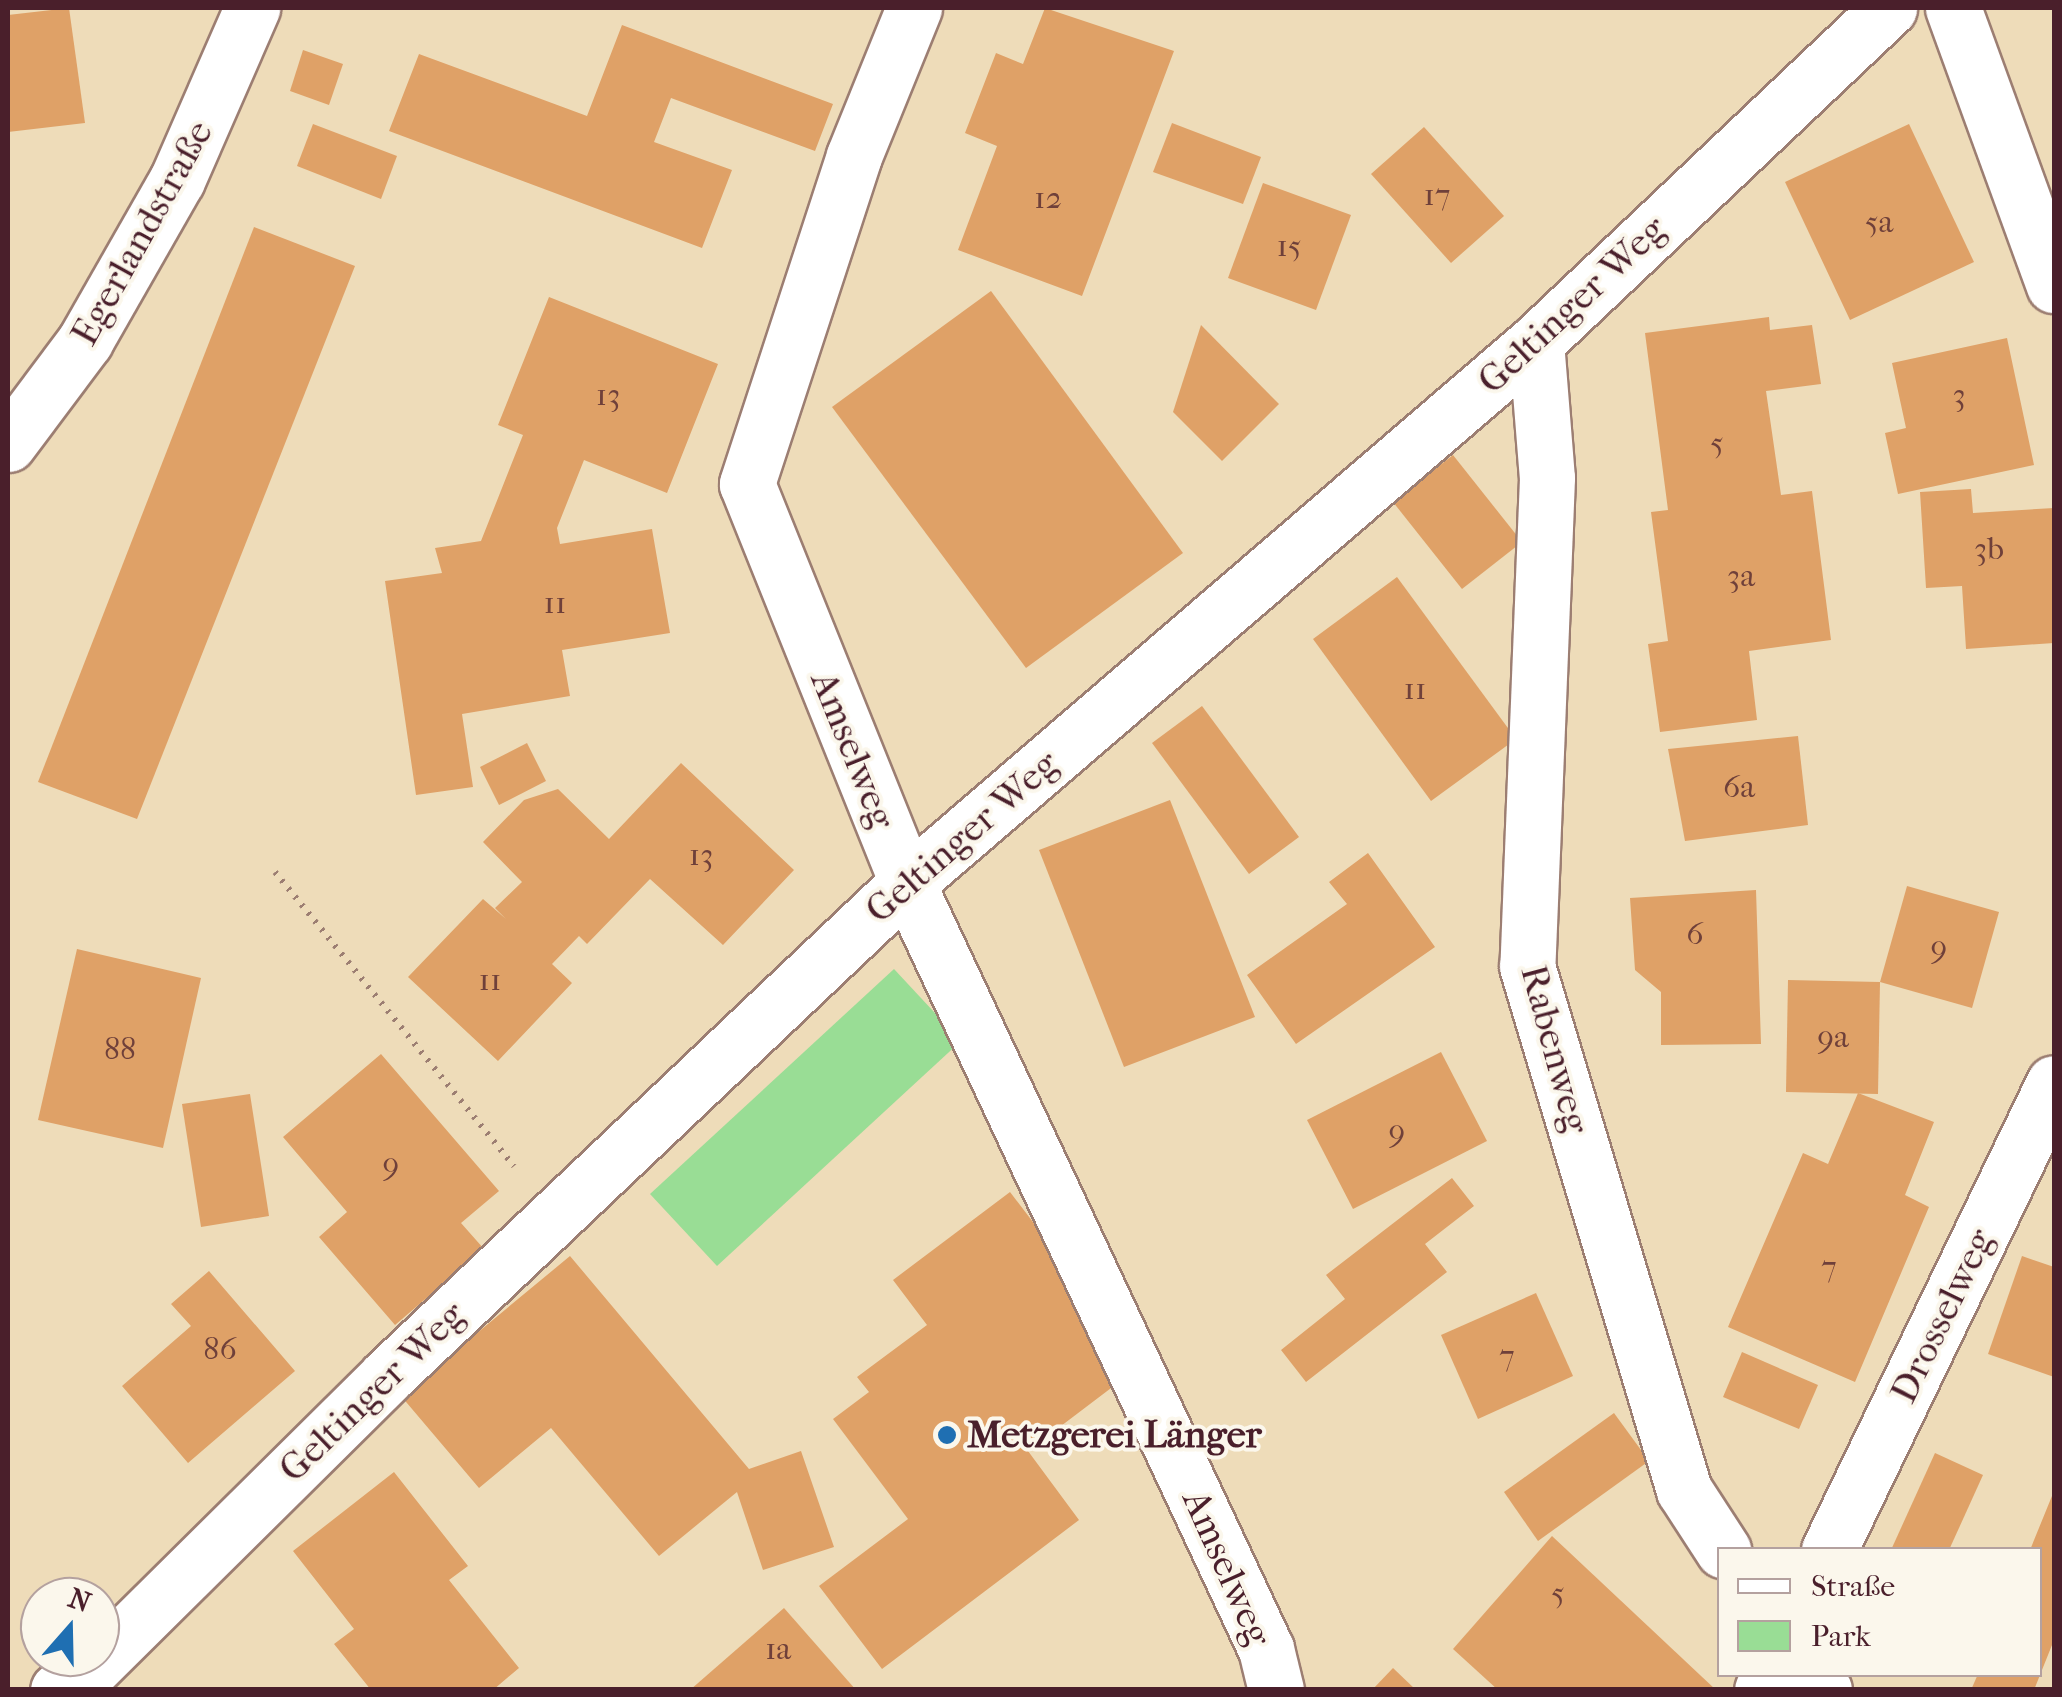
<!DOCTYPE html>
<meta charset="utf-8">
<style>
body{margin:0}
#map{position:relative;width:2062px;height:1697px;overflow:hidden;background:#eedcb9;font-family:"IM FELL French Canon",serif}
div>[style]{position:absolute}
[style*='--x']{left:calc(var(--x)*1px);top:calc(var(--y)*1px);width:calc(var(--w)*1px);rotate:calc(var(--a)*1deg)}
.green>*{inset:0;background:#99dd95}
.building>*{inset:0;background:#dfa167}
.path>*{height:6px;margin-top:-3px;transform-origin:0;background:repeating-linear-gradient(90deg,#9c7e72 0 2.5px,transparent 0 10.5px)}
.roads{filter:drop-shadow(2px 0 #9c7e72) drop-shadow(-2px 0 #9c7e72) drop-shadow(0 2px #9c7e72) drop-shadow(0 -2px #9c7e72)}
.minor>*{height:55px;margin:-27.5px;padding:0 27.5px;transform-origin:27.5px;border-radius:27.5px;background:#fff}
.dots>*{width:28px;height:28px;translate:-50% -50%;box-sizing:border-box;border:5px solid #fbf7ec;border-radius:50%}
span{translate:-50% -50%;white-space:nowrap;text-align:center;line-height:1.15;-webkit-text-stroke:8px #fbf7ec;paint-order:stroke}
.number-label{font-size:32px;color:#6f403a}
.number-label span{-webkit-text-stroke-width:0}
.street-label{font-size:38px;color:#4a1f2b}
.poi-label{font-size:38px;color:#4a1f2b;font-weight:700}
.left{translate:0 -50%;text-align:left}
.frame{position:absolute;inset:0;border:10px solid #4a1f2b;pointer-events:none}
.legend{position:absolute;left:1717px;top:1547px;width:325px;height:130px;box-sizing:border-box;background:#fbf7ec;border:2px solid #b4a19f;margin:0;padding:12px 18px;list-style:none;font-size:30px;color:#4a1f2b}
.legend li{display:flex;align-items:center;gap:20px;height:50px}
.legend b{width:50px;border:2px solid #b4a19f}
.north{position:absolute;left:20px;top:1577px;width:100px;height:100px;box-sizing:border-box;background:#fbf7ec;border:2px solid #b4a19f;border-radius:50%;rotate:20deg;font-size:28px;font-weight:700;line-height:40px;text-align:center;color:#4a1f2b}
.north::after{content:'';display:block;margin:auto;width:35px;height:45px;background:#1f6fb2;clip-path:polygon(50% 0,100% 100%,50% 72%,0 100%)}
</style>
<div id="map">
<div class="green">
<i style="clip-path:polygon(894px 969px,961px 1041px,717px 1266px,650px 1194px)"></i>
</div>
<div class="building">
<i style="clip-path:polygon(69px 8px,85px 123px,8px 132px,8px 15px)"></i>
<i style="clip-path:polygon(1045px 8px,1174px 51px,1082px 296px,958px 250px,997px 146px,965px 133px,996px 53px,1023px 64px)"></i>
<i style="clip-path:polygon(622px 25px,833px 104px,815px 151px,671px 98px,654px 142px,732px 170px,702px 248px,389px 131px,419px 54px,587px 116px)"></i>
<i style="clip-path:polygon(303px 50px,343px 64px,329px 105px,290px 91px)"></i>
<i style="clip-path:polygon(1172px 123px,1261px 157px,1243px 204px,1153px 172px)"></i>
<i style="clip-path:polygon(313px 124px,397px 156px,381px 199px,297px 166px)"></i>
<i style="clip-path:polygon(1909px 124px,1974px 262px,1850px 320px,1785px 182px)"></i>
<i style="clip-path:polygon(1424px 127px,1504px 216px,1451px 263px,1371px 174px)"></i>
<i style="clip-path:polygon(1263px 183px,1351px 215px,1316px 310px,1228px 278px)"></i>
<i style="clip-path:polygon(254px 227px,355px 266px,137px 819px,38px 782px)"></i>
<i style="clip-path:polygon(991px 291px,1183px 553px,1026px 668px,832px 407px)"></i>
<i style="clip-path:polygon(549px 297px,718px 364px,667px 493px,584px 460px,557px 528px,560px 544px,652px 529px,670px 633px,562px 650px,570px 696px,462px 714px,473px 787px,416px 795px,385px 581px,442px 573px,435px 548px,481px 541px,523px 435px,498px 425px)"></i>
<i style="clip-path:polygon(1769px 317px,1770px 330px,1812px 325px,1821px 384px,1766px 391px,1781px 495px,1812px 491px,1831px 640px,1749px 651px,1757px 720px,1660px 732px,1648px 644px,1668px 641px,1651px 512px,1668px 510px,1645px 333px)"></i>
<i style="clip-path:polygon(1201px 325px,1279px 404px,1222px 461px,1173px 412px)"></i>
<i style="clip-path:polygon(2007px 338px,2034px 465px,1898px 494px,1885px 433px,1906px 428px,1892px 363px)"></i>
<i style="clip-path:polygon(1453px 455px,1522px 542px,1462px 589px,1393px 502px)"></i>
<i style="clip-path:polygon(1971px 489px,1973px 513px,2054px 508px,2054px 643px,1966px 649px,1962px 586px,1926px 588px,1920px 492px)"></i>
<i style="clip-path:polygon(1397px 577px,1516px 739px,1431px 801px,1313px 639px)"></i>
<i style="clip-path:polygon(1202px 706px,1299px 837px,1249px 874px,1152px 743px)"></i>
<i style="clip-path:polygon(1798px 736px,1808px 825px,1685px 841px,1668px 749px)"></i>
<i style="clip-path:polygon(527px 743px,546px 781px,499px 805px,480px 767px)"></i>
<i style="clip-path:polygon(681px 763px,794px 870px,723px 945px,650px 879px,587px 944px,579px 936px,552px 964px,572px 983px,498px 1061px,408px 977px,483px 899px,506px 919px,495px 908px,522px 882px,483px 842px,524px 800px,558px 789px,609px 839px)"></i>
<i style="clip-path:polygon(1170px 800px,1255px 1017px,1124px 1067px,1039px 850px)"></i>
<i style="clip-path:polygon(1368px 853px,1435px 947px,1296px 1044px,1247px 975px,1347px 904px,1329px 882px)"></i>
<i style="clip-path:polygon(1907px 886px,1999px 912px,1972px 1008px,1880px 982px)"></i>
<i style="clip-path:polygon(1756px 890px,1761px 1044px,1661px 1045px,1661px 992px,1635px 970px,1630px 898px)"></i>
<i style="clip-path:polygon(77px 949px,201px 978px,163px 1148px,38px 1120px)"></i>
<i style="clip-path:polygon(1788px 980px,1880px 982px,1878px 1094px,1786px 1092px)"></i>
<i style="clip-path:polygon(1441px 1052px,1487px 1141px,1353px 1209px,1307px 1120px)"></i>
<i style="clip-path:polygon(381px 1054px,499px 1191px,461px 1223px,484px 1249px,395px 1325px,319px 1237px,347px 1212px,283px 1137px)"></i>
<i style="clip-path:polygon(1858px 1093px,1934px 1122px,1905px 1195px,1929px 1207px,1855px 1382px,1728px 1327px,1803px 1153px,1828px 1164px)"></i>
<i style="clip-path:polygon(250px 1094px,269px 1216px,201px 1227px,182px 1104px)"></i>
<i style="clip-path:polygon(1452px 1178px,1474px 1206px,1425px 1244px,1447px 1272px,1306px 1382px,1281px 1350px,1345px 1299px,1326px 1275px)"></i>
<i style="clip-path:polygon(1010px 1192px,1087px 1293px,1123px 1379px,1028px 1451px,1079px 1520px,882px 1669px,819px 1586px,908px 1519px,833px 1419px,869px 1392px,857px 1377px,927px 1325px,893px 1280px)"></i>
<i style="clip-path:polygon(570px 1256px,749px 1469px,801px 1451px,834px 1547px,763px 1570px,737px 1492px,659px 1556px,551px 1428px,479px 1488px,401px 1396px)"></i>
<i style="clip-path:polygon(2022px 1256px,2054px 1267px,2054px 1377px,1988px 1354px)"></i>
<i style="clip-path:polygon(209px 1271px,295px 1371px,188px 1463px,122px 1386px,191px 1326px,171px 1304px)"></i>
<i style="clip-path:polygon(1536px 1293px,1573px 1376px,1478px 1419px,1441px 1335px)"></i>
<i style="clip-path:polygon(1742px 1352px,1818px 1385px,1799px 1429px,1723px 1397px)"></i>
<i style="clip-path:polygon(1614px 1413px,1649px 1461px,1538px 1541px,1504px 1492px)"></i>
<i style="clip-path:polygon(1935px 1453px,1983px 1475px,1949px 1550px,1891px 1550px)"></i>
<i style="clip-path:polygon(394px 1472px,468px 1566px,449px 1580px,519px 1668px,493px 1690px,371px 1690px,334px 1644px,354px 1629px,293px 1551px)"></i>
<i style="clip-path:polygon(2054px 1491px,2054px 1640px,2034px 1690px,1971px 1690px,1978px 1674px,2040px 1674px,2040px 1550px,2030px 1550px)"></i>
<i style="clip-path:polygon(1552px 1536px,1716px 1690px,1498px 1690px,1453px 1649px)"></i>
<i style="clip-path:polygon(784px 1608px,856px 1690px,690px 1690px)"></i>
<i style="clip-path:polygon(1393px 1668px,1416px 1690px,1372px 1690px)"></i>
</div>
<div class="path">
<i style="--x:275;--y:872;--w:379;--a:50.9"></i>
</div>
<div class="roads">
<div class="minor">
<i style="--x:914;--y:8;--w:160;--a:112.1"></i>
<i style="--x:854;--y:156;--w:345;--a:108.1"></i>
<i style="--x:747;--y:484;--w:430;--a:68.1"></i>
<i style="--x:907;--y:883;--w:846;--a:64.89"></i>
<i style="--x:1266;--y:1649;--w:42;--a:76.3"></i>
<i style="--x:1953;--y:8;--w:295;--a:70"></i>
<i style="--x:1536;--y:342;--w:136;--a:85.4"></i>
<i style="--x:1547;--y:478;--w:488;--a:92.3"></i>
<i style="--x:1527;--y:966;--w:547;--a:73.32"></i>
<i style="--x:1684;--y:1490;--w:72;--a:57"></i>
<i style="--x:8;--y:444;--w:129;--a:-53.2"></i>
<i style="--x:85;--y:341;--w:185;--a:-60.3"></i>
<i style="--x:177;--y:180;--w:188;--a:-66.4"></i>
<i style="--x:1829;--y:1550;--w:518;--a:-64.28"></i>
<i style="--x:1812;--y:1674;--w:20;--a:53"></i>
<i style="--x:58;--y:1690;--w:18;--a:-16"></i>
<i style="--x:75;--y:1685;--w:439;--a:-44.7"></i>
<i style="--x:387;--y:1376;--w:717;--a:-43.47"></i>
<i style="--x:907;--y:883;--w:830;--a:-40.7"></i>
<i style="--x:1536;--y:342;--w:486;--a:-43.4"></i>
<i style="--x:1762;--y:1690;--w:17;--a:-66"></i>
</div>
</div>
<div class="dots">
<i style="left:947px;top:1435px;background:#1f6fb2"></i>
</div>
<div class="number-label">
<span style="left:1437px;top:195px">17</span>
<span style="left:1048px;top:198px">12</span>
<span style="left:1879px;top:222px">5a</span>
<span style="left:1289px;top:246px">15</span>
<span style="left:608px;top:395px">13</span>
<span style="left:1959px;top:395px">3</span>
<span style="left:1717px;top:443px">5</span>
<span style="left:1989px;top:549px">3b</span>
<span style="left:1741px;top:576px">3a</span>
<span style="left:555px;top:603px">11</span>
<span style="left:1415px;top:689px">11</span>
<span style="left:1739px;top:787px">6a</span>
<span style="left:701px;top:855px">13</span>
<span style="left:1695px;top:934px">6</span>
<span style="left:1939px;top:947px">9</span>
<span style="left:490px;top:980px">11</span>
<span style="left:1833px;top:1037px">9a</span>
<span style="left:120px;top:1049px">88</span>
<span style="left:1397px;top:1131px">9</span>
<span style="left:391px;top:1164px">9</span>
<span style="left:1829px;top:1267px">7</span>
<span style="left:220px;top:1349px">86</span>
<span style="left:1507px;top:1356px">7</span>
<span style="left:1558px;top:1593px">5</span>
<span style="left:778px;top:1649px">1a</span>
</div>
<div class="street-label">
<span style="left:142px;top:233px;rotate:-61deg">Egerlandstraße</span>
<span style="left:1572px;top:305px;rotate:-43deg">Geltinger Weg</span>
<span style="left:853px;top:750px;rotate:68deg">Amselweg</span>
<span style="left:962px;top:837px;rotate:-41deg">Geltinger Weg</span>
<span style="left:1555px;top:1049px;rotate:75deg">Rabenweg</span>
<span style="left:1942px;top:1316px;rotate:-64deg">Drosselweg</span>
<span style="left:372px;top:1392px;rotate:-44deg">Geltinger Weg</span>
<span style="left:1227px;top:1568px;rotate:66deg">Amselweg</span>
</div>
<div class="poi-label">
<span class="left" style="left:967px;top:1435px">Metzgerei Länger</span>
</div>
<div class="frame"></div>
<ul class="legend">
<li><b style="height:12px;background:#fff"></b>Straße</li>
<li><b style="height:28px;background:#99dd95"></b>Park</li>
</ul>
<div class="north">N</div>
</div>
